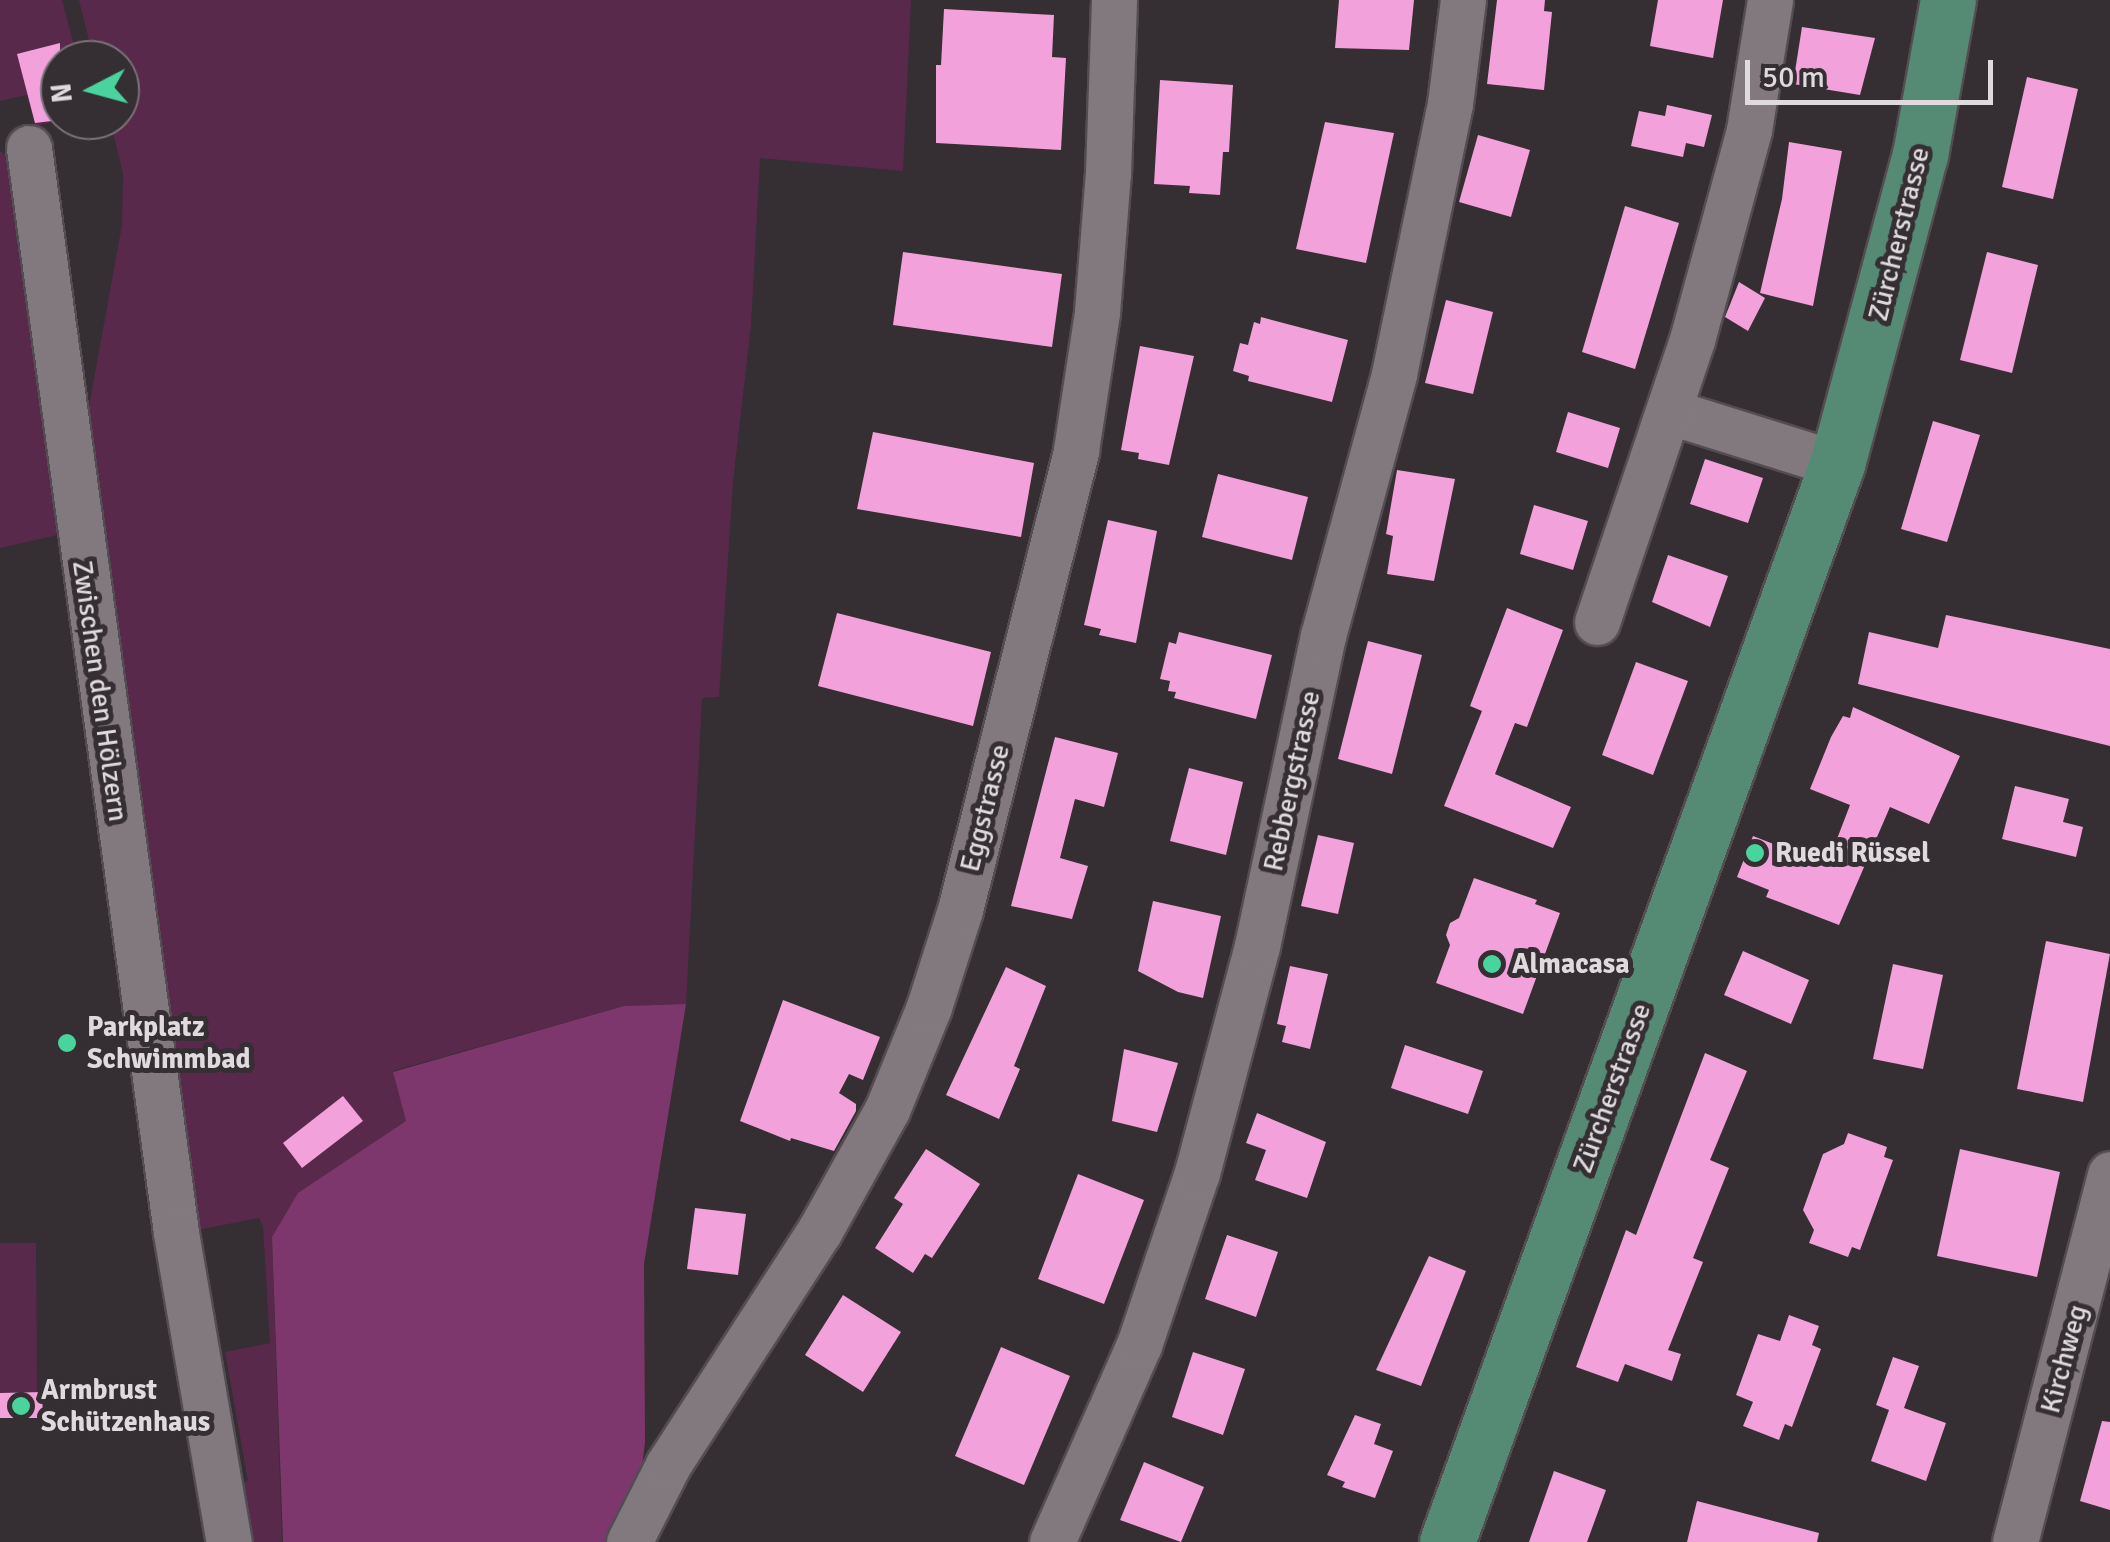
<!DOCTYPE html>
<meta charset="utf-8">
<style>
body{margin:0}
#map{position:relative;width:2110px;height:1542px;overflow:hidden;background:#352e33;font-family:Signika,sans-serif}
div>[style]{position:absolute}
[style*='--x']{left:calc(var(--x)*1px);top:calc(var(--y)*1px);width:calc(var(--w)*1px);rotate:calc(var(--a)*1deg)}
.green>*{inset:0;background:#59294c}
.forest>*{inset:0;background:#7e376c}
.building>*{inset:0;background:#f2a1da}
.roads{filter:drop-shadow(2px 0 #534d51) drop-shadow(-2px 0 #534d51) drop-shadow(0 2px #534d51) drop-shadow(0 -2px #534d51)}
.minor>*{height:45px;margin:-22.5px;padding:0 22.5px;transform-origin:22.5px;border-radius:22.5px;background:#82797f}
.major>*{height:55px;margin:-27.5px;padding:0 27.5px;transform-origin:27.5px;border-radius:27.5px;background:#558a75}
.dots>*{width:28px;height:28px;translate:-50% -50%;box-sizing:border-box;border:5px solid #352e33;border-radius:50%}
span{translate:-50% -50%;white-space:nowrap;text-align:center;line-height:1.15;-webkit-text-stroke:10px #352e33;paint-order:stroke}
.street-label{font-size:28px;color:#dedadd}
.poi-label{font-size:28px;color:#dedadd;font-weight:700}
.left{translate:0 -50%;text-align:left}
.north{position:absolute;left:40px;top:40px;width:100px;height:100px;box-sizing:border-box;background:#352e33;border:2px solid #797377;border-radius:50%;rotate:264deg;font-size:28px;font-weight:700;line-height:40px;text-align:center;color:#dedadd}
.north::after{content:'';display:block;margin:auto;width:35px;height:45px;background:#49d49d;clip-path:polygon(50% 0,100% 100%,50% 72%,0 100%)}
.scale{position:absolute;left:1745px;top:60px;width:248px;height:45px;box-sizing:border-box;border:5px solid #dedadd;border-top:0;padding-left:12px;font-size:30px;line-height:35px;white-space:nowrap;color:#dedadd;-webkit-text-stroke:8px #352e33;paint-order:stroke}
</style>
<div id="map">
<div class="green">
<i style="clip-path:polygon(0 0,62px 0,78px 60px,60px 60px,60px 120px,35px 126px,27px 95px,0 101px)"></i>
<i style="clip-path:polygon(79px 0,911px 0,903px 171px,760px 158px,751px 325px,733px 482px,719px 697px,702px 698px,686px 1004px,624px 1006px,393px 1071px,406px 1121px,298px 1194px,272px 1237px,282px 1542px,252px 1542px,241px 1483px,248px 1481px,225px 1352px,270px 1343px,263px 1226px,259px 1218px,187px 1232px,84px 434px,122px 225px,123px 174px,110px 120px,120px 120px,120px 60px,94px 60px)"></i>
<i style="clip-path:polygon(0 151px,13px 162px,66px 533px,0 548px)"></i>
<i style="clip-path:polygon(0 1243px,36px 1243px,37px 1392px,0 1393px)"></i>
</div>
<div class="forest">
<i style="clip-path:polygon(686px 1004px,644px 1264px,645px 1443px,639px 1490px,612px 1542px,283px 1542px,272px 1237px,298px 1193px,406px 1121px,393px 1072px,624px 1006px)"></i>
</div>
<div class="building">
<i style="clip-path:polygon(1339px 0,1414px 0,1409px 50px,1335px 48px)"></i>
<i style="clip-path:polygon(1497px 0,1545px 0,1544px 11px,1552px 12px,1544px 90px,1487px 84px)"></i>
<i style="clip-path:polygon(1658px 0,1723px 0,1713px 58px,1650px 46px)"></i>
<i style="clip-path:polygon(944px 9px,1054px 15px,1052px 57px,1066px 58px,1061px 150px,936px 143px,936px 65px,941px 65px)"></i>
<i style="clip-path:polygon(1802px 27px,1875px 38px,1860px 95px,1793px 84px)"></i>
<i style="clip-path:polygon(60px 43px,60px 120px,35px 123px,17px 54px)"></i>
<i style="clip-path:polygon(2027px 77px,2078px 89px,2053px 199px,2002px 187px)"></i>
<i style="clip-path:polygon(1160px 80px,1233px 85px,1229px 152px,1223px 152px,1220px 195px,1189px 193px,1190px 186px,1154px 184px)"></i>
<i style="clip-path:polygon(1667px 105px,1712px 115px,1704px 147px,1686px 143px,1683px 157px,1631px 146px,1639px 111px,1665px 116px)"></i>
<i style="clip-path:polygon(1325px 122px,1394px 133px,1366px 263px,1296px 249px)"></i>
<i style="clip-path:polygon(1478px 135px,1530px 150px,1511px 217px,1459px 202px)"></i>
<i style="clip-path:polygon(1789px 142px,1842px 151px,1813px 306px,1760px 293px,1782px 199px)"></i>
<i style="clip-path:polygon(1625px 206px,1679px 223px,1635px 369px,1582px 352px)"></i>
<i style="clip-path:polygon(903px 252px,1062px 274px,1052px 347px,893px 325px)"></i>
<i style="clip-path:polygon(1987px 252px,2038px 265px,2012px 373px,1960px 360px)"></i>
<i style="clip-path:polygon(1739px 282px,1765px 298px,1748px 331px,1725px 317px)"></i>
<i style="clip-path:polygon(1446px 300px,1493px 312px,1473px 394px,1425px 383px)"></i>
<i style="clip-path:polygon(1261px 317px,1348px 340px,1332px 402px,1248px 381px,1249px 376px,1233px 371px,1240px 343px,1248px 345px,1254px 322px,1260px 324px)"></i>
<i style="clip-path:polygon(1140px 346px,1194px 356px,1169px 465px,1138px 459px,1139px 453px,1121px 450px)"></i>
<i style="clip-path:polygon(1568px 412px,1620px 428px,1608px 468px,1556px 452px)"></i>
<i style="clip-path:polygon(1933px 421px,1980px 435px,1947px 542px,1901px 529px)"></i>
<i style="clip-path:polygon(873px 432px,1034px 463px,1021px 537px,857px 509px)"></i>
<i style="clip-path:polygon(1705px 459px,1763px 478px,1748px 523px,1690px 504px)"></i>
<i style="clip-path:polygon(1397px 470px,1455px 479px,1434px 581px,1387px 574px,1393px 536px,1386px 534px)"></i>
<i style="clip-path:polygon(1218px 474px,1308px 497px,1292px 560px,1202px 537px)"></i>
<i style="clip-path:polygon(1534px 505px,1588px 521px,1573px 570px,1520px 554px)"></i>
<i style="clip-path:polygon(1108px 520px,1157px 531px,1136px 643px,1099px 635px,1101px 629px,1084px 625px)"></i>
<i style="clip-path:polygon(1668px 555px,1728px 576px,1710px 627px,1652px 602px)"></i>
<i style="clip-path:polygon(1507px 608px,1563px 630px,1527px 727px,1515px 723px,1495px 774px,1571px 807px,1553px 848px,1444px 806px,1482px 711px,1470px 706px)"></i>
<i style="clip-path:polygon(837px 613px,991px 652px,973px 726px,818px 686px)"></i>
<i style="clip-path:polygon(1946px 615px,2110px 649px,2110px 746px,1858px 684px,1869px 632px,1938px 648px)"></i>
<i style="clip-path:polygon(1179px 632px,1272px 655px,1256px 719px,1174px 698px,1176px 692px,1168px 691px,1170px 681px,1160px 679px,1169px 642px,1176px 644px)"></i>
<i style="clip-path:polygon(1368px 641px,1422px 655px,1392px 774px,1338px 759px)"></i>
<i style="clip-path:polygon(1636px 662px,1688px 681px,1653px 775px,1602px 755px)"></i>
<i style="clip-path:polygon(1853px 707px,1960px 756px,1929px 824px,1890px 807px,1839px 925px,1766px 897px,1769px 890px,1737px 877px,1753px 836px,1827px 865px,1850px 805px,1810px 789px,1831px 737px,1843px 716px,1850px 718px)"></i>
<i style="clip-path:polygon(1055px 737px,1118px 753px,1104px 807px,1075px 799px,1060px 858px,1088px 866px,1072px 919px,1011px 906px)"></i>
<i style="clip-path:polygon(1189px 768px,1243px 782px,1226px 855px,1170px 841px)"></i>
<i style="clip-path:polygon(2015px 786px,2069px 799px,2063px 822px,2083px 827px,2076px 857px,2002px 839px)"></i>
<i style="clip-path:polygon(1318px 835px,1354px 843px,1338px 914px,1301px 906px)"></i>
<i style="clip-path:polygon(1474px 878px,1537px 900px,1535px 904px,1560px 913px,1523px 1014px,1436px 983px,1450px 945px,1446px 935px,1450px 923px,1459px 918px)"></i>
<i style="clip-path:polygon(1153px 901px,1221px 916px,1203px 998px,1178px 992px,1138px 971px)"></i>
<i style="clip-path:polygon(2046px 941px,2110px 954px,2083px 1102px,2017px 1089px)"></i>
<i style="clip-path:polygon(1743px 951px,1809px 980px,1791px 1024px,1724px 995px)"></i>
<i style="clip-path:polygon(1893px 964px,1943px 975px,1923px 1069px,1873px 1059px)"></i>
<i style="clip-path:polygon(1290px 966px,1328px 974px,1310px 1049px,1282px 1042px,1286px 1026px,1277px 1024px)"></i>
<i style="clip-path:polygon(1006px 967px,1046px 986px,1014px 1066px,1020px 1069px,999px 1119px,946px 1095px)"></i>
<i style="clip-path:polygon(783px 1000px,880px 1037px,863px 1080px,849px 1074px,839px 1093px,856px 1104px,856px 1111px,834px 1151px,791px 1138px,790px 1141px,740px 1121px)"></i>
<i style="clip-path:polygon(1405px 1045px,1483px 1071px,1468px 1114px,1391px 1088px)"></i>
<i style="clip-path:polygon(1124px 1049px,1178px 1063px,1157px 1132px,1112px 1121px)"></i>
<i style="clip-path:polygon(1705px 1053px,1747px 1071px,1710px 1160px,1729px 1168px,1693px 1258px,1703px 1262px,1668px 1350px,1681px 1354px,1672px 1381px,1625px 1364px,1618px 1382px,1576px 1367px,1626px 1230px,1636px 1235px)"></i>
<i style="clip-path:polygon(343px 1096px,363px 1121px,302px 1168px,283px 1143px)"></i>
<i style="clip-path:polygon(1257px 1113px,1326px 1142px,1307px 1198px,1255px 1180px,1266px 1150px,1246px 1143px)"></i>
<i style="clip-path:polygon(1848px 1133px,1887px 1147px,1884px 1157px,1893px 1160px,1860px 1250px,1852px 1247px,1848px 1257px,1809px 1243px,1814px 1230px,1803px 1210px,1823px 1154px,1844px 1144px)"></i>
<i style="clip-path:polygon(926px 1149px,980px 1184px,932px 1258px,925px 1254px,913px 1273px,875px 1248px,903px 1204px,894px 1198px)"></i>
<i style="clip-path:polygon(1960px 1149px,2060px 1172px,2037px 1277px,1937px 1256px)"></i>
<i style="clip-path:polygon(1078px 1174px,1144px 1200px,1104px 1304px,1038px 1279px)"></i>
<i style="clip-path:polygon(695px 1208px,746px 1214px,738px 1275px,687px 1269px)"></i>
<i style="clip-path:polygon(1227px 1235px,1278px 1252px,1256px 1317px,1205px 1299px)"></i>
<i style="clip-path:polygon(1429px 1256px,1466px 1271px,1421px 1386px,1376px 1370px)"></i>
<i style="clip-path:polygon(843px 1295px,901px 1332px,863px 1392px,805px 1355px)"></i>
<i style="clip-path:polygon(1789px 1315px,1819px 1326px,1812px 1345px,1821px 1349px,1792px 1427px,1785px 1424px,1779px 1440px,1743px 1426px,1753px 1402px,1736px 1395px,1758px 1334px,1780px 1341px)"></i>
<i style="clip-path:polygon(1001px 1347px,1070px 1376px,1024px 1485px,955px 1456px)"></i>
<i style="clip-path:polygon(1193px 1352px,1245px 1369px,1223px 1435px,1172px 1417px)"></i>
<i style="clip-path:polygon(1893px 1357px,1919px 1366px,1904px 1408px,1946px 1423px,1926px 1481px,1871px 1461px,1889px 1410px,1876px 1405px)"></i>
<i style="clip-path:polygon(42px 1392px,43px 1418px,0 1418px,0 1393px)"></i>
<i style="clip-path:polygon(1355px 1415px,1381px 1424px,1374px 1444px,1393px 1451px,1375px 1498px,1342px 1487px,1345px 1482px,1327px 1475px)"></i>
<i style="clip-path:polygon(2102px 1421px,2110px 1422px,2110px 1510px,2080px 1501px)"></i>
<i style="clip-path:polygon(1144px 1462px,1204px 1487px,1181px 1542px,1120px 1520px)"></i>
<i style="clip-path:polygon(1554px 1471px,1606px 1490px,1587px 1542px,1529px 1542px)"></i>
<i style="clip-path:polygon(1697px 1501px,1819px 1533px,1817px 1542px,1687px 1542px)"></i>
</div>
<div class="roads">
<div class="minor">
<i style="--x:29;--y:148;--w:1095;--a:82.28"></i>
<i style="--x:176;--y:1233;--w:314;--a:80.3"></i>
<i style="--x:1671;--y:412;--w:174;--a:17.4"></i>
<i style="--x:1597;--y:622;--w:298;--a:-71.4"></i>
<i style="--x:1692;--y:340;--w:218;--a:-74.8"></i>
<i style="--x:1749;--y:130;--w:132;--a:-80.8"></i>
<i style="--x:629;--y:1542;--w:86;--a:-63.1"></i>
<i style="--x:668;--y:1465;--w:278;--a:-57.1"></i>
<i style="--x:819;--y:1232;--w:140;--a:-60.9"></i>
<i style="--x:887;--y:1110;--w:111;--a:-67.8"></i>
<i style="--x:929;--y:1007;--w:102;--a:-72.3"></i>
<i style="--x:960;--y:910;--w:474;--a:-75.8"></i>
<i style="--x:1076;--y:450;--w:140;--a:-81.3"></i>
<i style="--x:1097;--y:312;--w:139;--a:-85.5"></i>
<i style="--x:1108;--y:173;--w:173;--a:-88"></i>
<i style="--x:1052;--y:1542;--w:215;--a:-66.2"></i>
<i style="--x:1139;--y:1345;--w:182;--a:-71.4"></i>
<i style="--x:1197;--y:1173;--w:235;--a:-75.2"></i>
<i style="--x:1257;--y:946;--w:317;--a:-78"></i>
<i style="--x:1323;--y:636;--w:271;--a:-74.8"></i>
<i style="--x:1394;--y:374;--w:276;--a:-78.3"></i>
<i style="--x:1450;--y:104;--w:105;--a:-82.9"></i>
<i style="--x:2015;--y:1542;--w:380;--a:-75.5"></i>
</div>
<div class="major">
<i style="--x:1447;--y:1542;--w:1146;--a:-70.11"></i>
<i style="--x:1837;--y:464;--w:320;--a:-75"></i>
<i style="--x:1920;--y:155;--w:158;--a:-79.8"></i>
</div>
</div>
<div class="dots">
<i style="left:1755px;top:853px;background:#49d49d"></i>
<i style="left:1492px;top:964px;background:#49d49d"></i>
<i style="left:67px;top:1043px;background:#49d49d"></i>
<i style="left:21px;top:1406px;background:#49d49d"></i>
</div>
<div class="street-label">
<span style="left:1899px;top:234px;rotate:-76deg">Zürcherstrasse</span>
<span style="left:100px;top:691px;rotate:82deg">Zwischen den Hölzern</span>
<span style="left:1292px;top:781px;rotate:-78deg">Rebbergstrasse</span>
<span style="left:985px;top:808px;rotate:-76deg">Eggstrasse</span>
<span style="left:1612px;top:1088px;rotate:-70deg">Zürcherstrasse</span>
<span style="left:2064px;top:1359px;rotate:-75deg">Kirchweg</span>
</div>
<div class="poi-label">
<span class="left" style="left:1775px;top:853px">Ruedi Rüssel</span>
<span class="left" style="left:1512px;top:964px">Almacasa</span>
<span class="left" style="left:87px;top:1043px">Parkplatz<br>Schwimmbad</span>
<span class="left" style="left:41px;top:1406px">Armbrust<br>Schützenhaus</span>
</div>
<div class="north">N</div>
<div class="scale">50 m</div>
</div>
